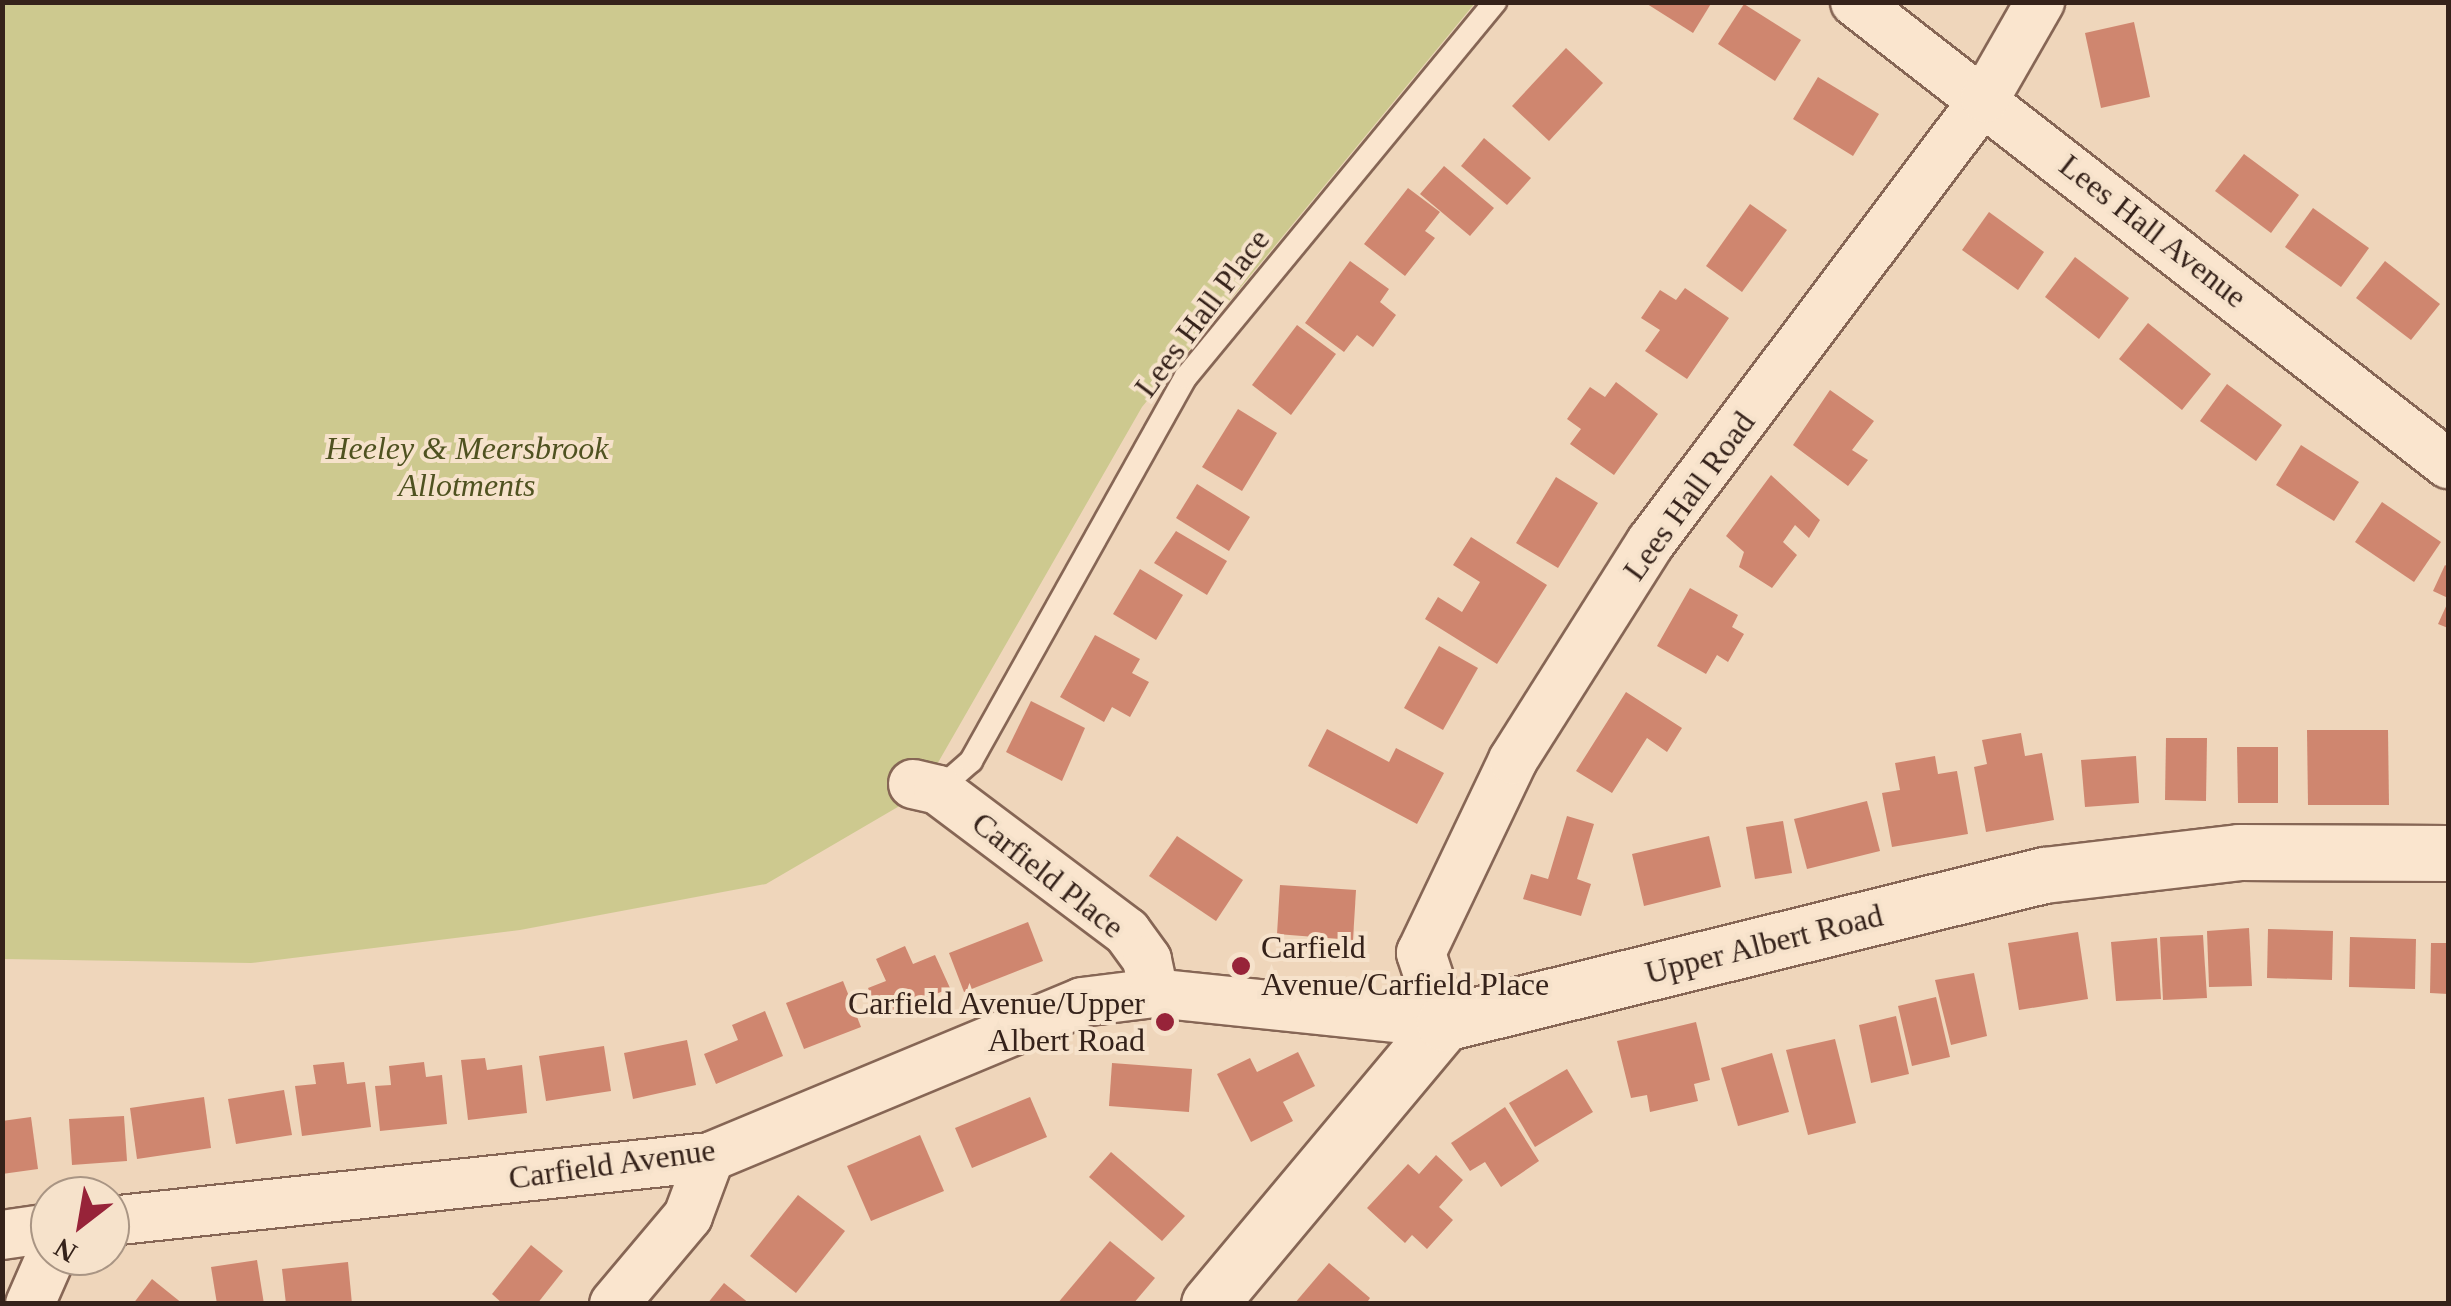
<!DOCTYPE html>
<style>
body{margin:0}
#map{position:relative;width:2451px;height:1306px;overflow:hidden;background:#efd6bb;font-family:"Times New Roman",serif}
div>[style]{position:absolute}
[style*='--x']{left:calc(var(--x)*1px);top:calc(var(--y)*1px);width:calc(var(--w)*1px);rotate:calc(var(--a)*1deg)}
.green>*{inset:0;background:#cdc98f}
.building>*{inset:0;background:#cf866f}
.roads{filter:drop-shadow(2px 0 #866655) drop-shadow(-2px 0 #866655) drop-shadow(0 2px #866655) drop-shadow(0 -2px #866655)}
.service>*{height:22px;margin:-11px;padding:0 11px;transform-origin:11px;border-radius:11px;background:#fae5ce}
.minor>*{height:48px;margin:-24px;padding:0 24px;transform-origin:24px;border-radius:24px;background:#fae5ce}
.tertiary>*{height:55px;margin:-27.5px;padding:0 27.5px;transform-origin:27.5px;border-radius:27.5px;background:#fae5ce}
.dots>*{width:28px;height:28px;translate:-50% -50%;box-sizing:border-box;border:5px solid #f6e2cb;border-radius:50%}
span{translate:-50% -50%;white-space:nowrap;text-align:center;line-height:1.15;-webkit-text-stroke:8px #f6e2cb;paint-order:stroke}
.street-label{font-size:32px;color:#35221a}
.park-label{font-size:32px;color:#4f5220;font-style:italic}
.poi-label{font-size:32px;color:#35221a}
.left{translate:0 -50%;text-align:left}
.right{translate:-100% -50%;text-align:right}
.frame{position:absolute;inset:0;border:5px solid #35221a;pointer-events:none}
.north{position:absolute;left:30px;top:1176px;width:100px;height:100px;box-sizing:border-box;background:#f6e2cb;border:2px solid #a99584;border-radius:50%;rotate:211deg;font-size:28px;font-weight:700;line-height:40px;text-align:center;color:#35221a}
.north::after{content:'';display:block;margin:auto;width:35px;height:45px;background:#972339;clip-path:polygon(50% 0,100% 100%,50% 72%,0 100%)}
</style>
<div id="map">
<div class="green">
<i style="clip-path:polygon(3px 3px,1475px 3px,1142px 407px,920px 794px,766px 884px,520px 930px,251px 963px,3px 959px)"></i>
</div>
<div class="building">
<i style="clip-path:polygon(1644px 2px,1712px 2px,1693px 33px)"></i>
<i style="clip-path:polygon(1744px 4px,1801px 40px,1775px 81px,1718px 44px)"></i>
<i style="clip-path:polygon(2134px 22px,2150px 97px,2101px 108px,2085px 33px)"></i>
<i style="clip-path:polygon(1566px 48px,1603px 83px,1549px 141px,1512px 106px)"></i>
<i style="clip-path:polygon(1818px 77px,1879px 114px,1853px 156px,1793px 119px)"></i>
<i style="clip-path:polygon(1484px 138px,1531px 178px,1507px 205px,1461px 166px)"></i>
<i style="clip-path:polygon(2244px 154px,2299px 195px,2271px 233px,2215px 191px)"></i>
<i style="clip-path:polygon(1444px 166px,1494px 208px,1470px 236px,1420px 194px)"></i>
<i style="clip-path:polygon(1408px 188px,1440px 212px,1425px 231px,1435px 238px,1405px 276px,1364px 244px)"></i>
<i style="clip-path:polygon(1750px 204px,1787px 230px,1742px 292px,1706px 266px)"></i>
<i style="clip-path:polygon(2313px 208px,2369px 248px,2341px 287px,2285px 247px)"></i>
<i style="clip-path:polygon(1989px 212px,2044px 252px,2018px 290px,1962px 250px)"></i>
<i style="clip-path:polygon(2075px 257px,2129px 298px,2099px 339px,2045px 297px)"></i>
<i style="clip-path:polygon(1350px 261px,1389px 289px,1380px 302px,1396px 315px,1373px 347px,1357px 335px,1344px 352px,1305px 323px)"></i>
<i style="clip-path:polygon(2385px 261px,2440px 304px,2411px 340px,2356px 298px)"></i>
<i style="clip-path:polygon(1685px 288px,1729px 318px,1687px 379px,1645px 351px,1660px 330px,1641px 318px,1660px 290px,1676px 300px)"></i>
<i style="clip-path:polygon(2148px 323px,2211px 374px,2182px 410px,2119px 359px)"></i>
<i style="clip-path:polygon(1297px 325px,1336px 354px,1291px 415px,1252px 385px)"></i>
<i style="clip-path:polygon(1616px 382px,1658px 414px,1614px 475px,1570px 444px,1581px 429px,1567px 419px,1590px 387px,1605px 397px)"></i>
<i style="clip-path:polygon(2227px 384px,2282px 425px,2256px 461px,2200px 421px)"></i>
<i style="clip-path:polygon(1830px 390px,1874px 421px,1852px 450px,1868px 460px,1848px 486px,1793px 445px)"></i>
<i style="clip-path:polygon(1238px 409px,1277px 433px,1242px 491px,1202px 467px)"></i>
<i style="clip-path:polygon(2301px 445px,2359px 482px,2334px 521px,2276px 485px)"></i>
<i style="clip-path:polygon(1771px 475px,1820px 520px,1809px 538px,1795px 525px,1783px 542px,1797px 555px,1772px 588px,1739px 567px,1744px 552px,1726px 536px)"></i>
<i style="clip-path:polygon(1556px 477px,1598px 503px,1558px 568px,1516px 543px)"></i>
<i style="clip-path:polygon(1197px 484px,1250px 517px,1229px 551px,1176px 518px)"></i>
<i style="clip-path:polygon(2382px 502px,2441px 542px,2414px 582px,2355px 542px)"></i>
<i style="clip-path:polygon(1176px 531px,1227px 561px,1207px 595px,1154px 563px)"></i>
<i style="clip-path:polygon(1471px 537px,1547px 585px,1497px 664px,1425px 619px,1438px 597px,1462px 612px,1480px 582px,1453px 565px)"></i>
<i style="clip-path:polygon(2445px 565px,2448px 567px,2448px 598px,2433px 591px)"></i>
<i style="clip-path:polygon(1140px 569px,1183px 595px,1156px 640px,1113px 614px)"></i>
<i style="clip-path:polygon(1690px 588px,1738px 615px,1732px 627px,1744px 634px,1728px 662px,1717px 655px,1706px 674px,1657px 646px)"></i>
<i style="clip-path:polygon(2448px 602px,2448px 628px,2438px 624px)"></i>
<i style="clip-path:polygon(1095px 635px,1140px 659px,1132px 673px,1149px 682px,1130px 717px,1112px 707px,1104px 722px,1060px 697px)"></i>
<i style="clip-path:polygon(1439px 646px,1478px 668px,1443px 730px,1404px 708px)"></i>
<i style="clip-path:polygon(1626px 692px,1682px 728px,1667px 752px,1647px 738px,1612px 793px,1576px 771px)"></i>
<i style="clip-path:polygon(1031px 701px,1085px 728px,1062px 781px,1006px 752px)"></i>
<i style="clip-path:polygon(1327px 729px,1389px 762px,1396px 748px,1444px 773px,1417px 824px,1308px 766px)"></i>
<i style="clip-path:polygon(2307px 730px,2388px 730px,2389px 805px,2308px 805px)"></i>
<i style="clip-path:polygon(2021px 733px,2025px 756px,2042px 753px,2054px 820px,1986px 832px,1974px 767px,1987px 764px,1982px 740px)"></i>
<i style="clip-path:polygon(2166px 738px,2207px 738px,2206px 801px,2165px 800px)"></i>
<i style="clip-path:polygon(2237px 747px,2278px 747px,2278px 803px,2238px 803px)"></i>
<i style="clip-path:polygon(1935px 756px,1938px 774px,1957px 771px,1968px 834px,1892px 847px,1882px 793px,1900px 790px,1895px 763px)"></i>
<i style="clip-path:polygon(2136px 756px,2139px 803px,2085px 807px,2081px 760px)"></i>
<i style="clip-path:polygon(1867px 801px,1880px 851px,1807px 869px,1794px 819px)"></i>
<i style="clip-path:polygon(1567px 816px,1594px 824px,1577px 879px,1591px 884px,1581px 916px,1523px 899px,1531px 874px,1548px 879px)"></i>
<i style="clip-path:polygon(1783px 821px,1792px 873px,1755px 879px,1746px 827px)"></i>
<i style="clip-path:polygon(1177px 836px,1243px 880px,1216px 921px,1149px 876px)"></i>
<i style="clip-path:polygon(1709px 836px,1721px 887px,1644px 906px,1632px 854px)"></i>
<i style="clip-path:polygon(1280px 885px,1356px 890px,1353px 940px,1277px 934px)"></i>
<i style="clip-path:polygon(1028px 922px,1043px 961px,964px 992px,949px 953px)"></i>
<i style="clip-path:polygon(2249px 928px,2252px 986px,2209px 987px,2207px 931px)"></i>
<i style="clip-path:polygon(2268px 929px,2333px 931px,2332px 980px,2267px 978px)"></i>
<i style="clip-path:polygon(2078px 932px,2088px 999px,2019px 1010px,2008px 943px)"></i>
<i style="clip-path:polygon(2203px 935px,2207px 998px,2163px 1000px,2160px 937px)"></i>
<i style="clip-path:polygon(2350px 937px,2416px 939px,2415px 989px,2349px 987px)"></i>
<i style="clip-path:polygon(2157px 938px,2161px 999px,2116px 1001px,2111px 942px)"></i>
<i style="clip-path:polygon(2431px 943px,2448px 943px,2448px 994px,2430px 993px)"></i>
<i style="clip-path:polygon(905px 946px,913px 964px,935px 955px,950px 988px,881px 1018px,868px 988px,886px 981px,876px 959px)"></i>
<i style="clip-path:polygon(1974px 973px,1987px 1036px,1951px 1045px,1935px 980px)"></i>
<i style="clip-path:polygon(843px 981px,861px 1027px,804px 1049px,786px 1003px)"></i>
<i style="clip-path:polygon(1936px 997px,1950px 1057px,1912px 1066px,1898px 1006px)"></i>
<i style="clip-path:polygon(765px 1011px,783px 1056px,716px 1084px,704px 1054px,738px 1040px,732px 1025px)"></i>
<i style="clip-path:polygon(1896px 1016px,1909px 1074px,1871px 1083px,1859px 1025px)"></i>
<i style="clip-path:polygon(1696px 1022px,1710px 1080px,1694px 1084px,1698px 1101px,1650px 1112px,1647px 1095px,1631px 1098px,1617px 1041px)"></i>
<i style="clip-path:polygon(1835px 1039px,1856px 1123px,1808px 1135px,1786px 1050px)"></i>
<i style="clip-path:polygon(687px 1040px,696px 1085px,633px 1099px,624px 1053px)"></i>
<i style="clip-path:polygon(604px 1046px,611px 1091px,546px 1101px,539px 1056px)"></i>
<i style="clip-path:polygon(1298px 1052px,1315px 1086px,1283px 1102px,1293px 1121px,1251px 1142px,1217px 1074px,1250px 1058px,1257px 1072px)"></i>
<i style="clip-path:polygon(1772px 1053px,1789px 1112px,1738px 1126px,1721px 1068px)"></i>
<i style="clip-path:polygon(485px 1058px,487px 1070px,522px 1065px,527px 1113px,468px 1120px,461px 1060px)"></i>
<i style="clip-path:polygon(344px 1062px,347px 1084px,365px 1082px,371px 1127px,302px 1136px,295px 1086px,316px 1084px,313px 1065px)"></i>
<i style="clip-path:polygon(424px 1062px,426px 1077px,442px 1075px,447px 1124px,380px 1131px,375px 1086px,391px 1085px,389px 1066px)"></i>
<i style="clip-path:polygon(1112px 1063px,1192px 1069px,1189px 1112px,1109px 1106px)"></i>
<i style="clip-path:polygon(1567px 1069px,1593px 1112px,1535px 1147px,1509px 1103px)"></i>
<i style="clip-path:polygon(284px 1090px,292px 1135px,236px 1144px,228px 1099px)"></i>
<i style="clip-path:polygon(204px 1097px,211px 1148px,137px 1159px,130px 1108px)"></i>
<i style="clip-path:polygon(1030px 1097px,1047px 1137px,972px 1168px,955px 1128px)"></i>
<i style="clip-path:polygon(1505px 1107px,1539px 1161px,1501px 1187px,1485px 1162px,1470px 1171px,1451px 1143px)"></i>
<i style="clip-path:polygon(124px 1116px,127px 1161px,72px 1165px,69px 1119px)"></i>
<i style="clip-path:polygon(31px 1117px,38px 1169px,2px 1174px,2px 1121px)"></i>
<i style="clip-path:polygon(920px 1135px,944px 1191px,871px 1221px,847px 1166px)"></i>
<i style="clip-path:polygon(1111px 1152px,1185px 1216px,1162px 1241px,1089px 1177px)"></i>
<i style="clip-path:polygon(1436px 1155px,1463px 1180px,1439px 1207px,1453px 1220px,1427px 1249px,1412px 1235px,1405px 1243px,1367px 1208px,1408px 1164px,1419px 1174px)"></i>
<i style="clip-path:polygon(798px 1195px,845px 1231px,796px 1293px,750px 1256px)"></i>
<i style="clip-path:polygon(1110px 1241px,1155px 1278px,1133px 1304px,1057px 1304px)"></i>
<i style="clip-path:polygon(531px 1245px,563px 1271px,537px 1304px,503px 1304px,492px 1294px)"></i>
<i style="clip-path:polygon(257px 1260px,264px 1304px,217px 1304px,211px 1267px)"></i>
<i style="clip-path:polygon(348px 1262px,352px 1304px,286px 1304px,282px 1269px)"></i>
<i style="clip-path:polygon(1329px 1263px,1370px 1298px,1366px 1304px,1294px 1304px)"></i>
<i style="clip-path:polygon(152px 1279px,183px 1304px,133px 1304px)"></i>
<i style="clip-path:polygon(724px 1283px,750px 1304px,707px 1304px)"></i>
</div>
<div class="roads">
<div class="service">
<i style="--x:938;--y:790;--w:44;--a:-41.3"></i>
<i style="--x:971;--y:761;--w:440;--a:-60.8"></i>
<i style="--x:1186;--y:377;--w:486;--a:-50.5"></i>
</div>
<div class="minor">
<i style="--x:1855;--y:2;--w:752;--a:37.92"></i>
<i style="--x:913;--y:784;--w:26;--a:13"></i>
<i style="--x:938;--y:790;--w:236;--a:36.9"></i>
<i style="--x:1127;--y:932;--w:34;--a:54"></i>
<i style="--x:1147;--y:960;--w:34;--a:78"></i>
<i style="--x:1444;--y:1023;--w:74;--a:-108.2"></i>
<i style="--x:1421;--y:953;--w:214;--a:-64.5"></i>
<i style="--x:1513;--y:760;--w:258;--a:-57.7"></i>
<i style="--x:1651;--y:542;--w:556;--a:-53.05"></i>
<i style="--x:1985;--y:98;--w:111;--a:-60.2"></i>
<i style="--x:110;--y:1221;--w:603;--a:-6.09"></i>
<i style="--x:710;--y:1157;--w:403;--a:-22.6"></i>
<i style="--x:1082;--y:1002;--w:73;--a:-7.1"></i>
<i style="--x:1154;--y:993;--w:292;--a:5.9"></i>
<i style="--x:2;--y:1235;--w:49;--a:-8.3"></i>
<i style="--x:30;--y:1304;--w:52;--a:-66.4"></i>
<i style="--x:614;--y:1304;--w:115;--a:-49.9"></i>
<i style="--x:688;--y:1216;--w:63;--a:-69.6"></i>
</div>
<div class="tertiary">
<i style="--x:1209;--y:1304;--w:366;--a:-50.1"></i>
<i style="--x:1444;--y:1023;--w:618;--a:-13.86"></i>
<i style="--x:2044;--y:875;--w:196;--a:-6.7"></i>
<i style="--x:2239;--y:852;--w:209;--a:0.3"></i>
</div>
</div>
<div class="dots">
<i style="left:1241px;top:966px;background:#972339"></i>
<i style="left:1165px;top:1022px;background:#972339"></i>
</div>
<div class="street-label">
<span style="left:2153px;top:231px;rotate:38deg">Lees Hall Avenue</span>
<span style="left:1202px;top:313px;rotate:-53deg">Lees Hall Place</span>
<span style="left:1689px;top:496px;rotate:-54deg">Lees Hall Road</span>
<span style="left:1048px;top:875px;rotate:38deg">Carfield Place</span>
<span style="left:1764px;top:944px;rotate:-14deg">Upper Albert Road</span>
<span style="left:612px;top:1164px;rotate:-8deg">Carfield Avenue</span>
</div>
<div class="park-label">
<span style="left:467px;top:467px">Heeley &amp; Meersbrook<br>Allotments</span>
</div>
<div class="poi-label">
<span class="left" style="left:1261px;top:966px">Carfield<br>Avenue/Carfield Place</span>
<span class="right" style="left:1145px;top:1022px">Carfield Avenue/Upper<br>Albert Road</span>
</div>
<div class="frame"></div>
<div class="north">N</div>
</div>
